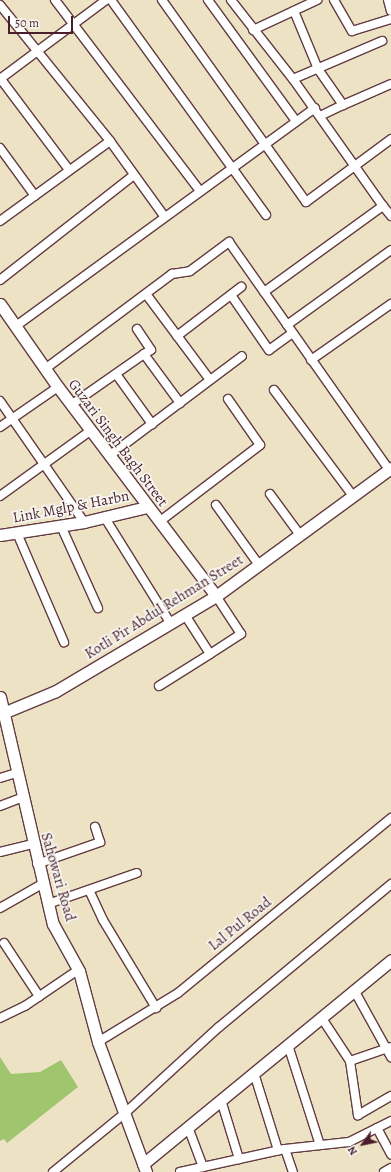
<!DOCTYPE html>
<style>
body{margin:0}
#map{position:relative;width:391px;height:1172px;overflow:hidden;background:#eee2c5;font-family:Alegreya,serif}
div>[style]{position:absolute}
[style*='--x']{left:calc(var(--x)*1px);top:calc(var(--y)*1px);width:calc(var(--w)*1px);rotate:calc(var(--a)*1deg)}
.green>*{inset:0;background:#9fc56f}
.roads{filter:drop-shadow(1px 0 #633c42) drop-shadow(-1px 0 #633c42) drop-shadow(0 1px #633c42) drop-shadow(0 -1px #633c42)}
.street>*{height:8px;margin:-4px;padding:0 4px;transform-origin:4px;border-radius:4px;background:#fff}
.secondary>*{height:11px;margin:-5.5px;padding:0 5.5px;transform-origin:5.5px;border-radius:5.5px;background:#fff}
span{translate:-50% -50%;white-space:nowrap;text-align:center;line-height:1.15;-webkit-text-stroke:3.5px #f6f6f2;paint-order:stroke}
.street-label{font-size:15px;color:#4a1f2b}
.north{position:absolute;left:343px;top:1124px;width:40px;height:40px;-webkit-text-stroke:3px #f6f6f2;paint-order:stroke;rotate:237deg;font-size:11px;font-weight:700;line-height:16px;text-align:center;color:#4a1f2b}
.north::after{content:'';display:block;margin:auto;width:14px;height:18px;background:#4a1f2b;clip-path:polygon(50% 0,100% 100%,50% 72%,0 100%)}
.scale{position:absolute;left:8px;top:16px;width:65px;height:18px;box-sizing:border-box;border:2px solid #4a1f2b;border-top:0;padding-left:5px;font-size:12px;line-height:14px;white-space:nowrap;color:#4a1f2b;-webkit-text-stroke:3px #f6f6f2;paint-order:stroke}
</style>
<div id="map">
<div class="green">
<i style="clip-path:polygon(0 1057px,11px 1074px,40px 1072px,61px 1060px,78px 1087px,7px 1143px,4px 1139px,0 1141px)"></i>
</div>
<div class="roads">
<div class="street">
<i style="--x:55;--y:0;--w:240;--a:52.8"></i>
<i style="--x:111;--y:0;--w:265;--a:54.2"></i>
<i style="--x:162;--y:0;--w:248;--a:54.5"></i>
<i style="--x:306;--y:202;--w:106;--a:-36.5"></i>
<i style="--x:208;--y:0;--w:150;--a:54"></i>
<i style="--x:231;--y:0;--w:100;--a:51.9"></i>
<i style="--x:293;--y:79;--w:156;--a:54.7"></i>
<i style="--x:334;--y:0;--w:36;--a:60"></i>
<i style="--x:352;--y:31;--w:41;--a:-17.1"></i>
<i style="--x:388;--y:0;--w:11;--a:75"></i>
<i style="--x:0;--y:5;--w:175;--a:51"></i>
<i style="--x:110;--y:141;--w:92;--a:54.2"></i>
<i style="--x:294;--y:11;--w:63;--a:67.5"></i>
<i style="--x:318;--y:69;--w:44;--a:55.2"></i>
<i style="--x:343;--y:105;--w:52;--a:-23.6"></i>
<i style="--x:253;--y:30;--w:71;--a:-25.1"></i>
<i style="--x:0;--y:78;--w:115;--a:53.1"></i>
<i style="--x:0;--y:79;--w:132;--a:-36.7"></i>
<i style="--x:293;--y:79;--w:97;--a:-23.1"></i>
<i style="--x:320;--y:116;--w:25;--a:-26"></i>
<i style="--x:0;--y:148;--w:59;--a:53.9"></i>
<i style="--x:0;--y:221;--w:136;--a:-36"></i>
<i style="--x:0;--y:280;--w:170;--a:-38.1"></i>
<i style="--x:264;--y:292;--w:147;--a:-35.9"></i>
<i style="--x:383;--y:206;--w:13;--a:51"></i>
<i style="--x:146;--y:294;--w:107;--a:53.3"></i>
<i style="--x:231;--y:295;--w:67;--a:55.4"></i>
<i style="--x:269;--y:350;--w:29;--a:-36"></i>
<i style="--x:287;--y:325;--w:128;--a:-35.8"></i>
<i style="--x:16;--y:326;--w:370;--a:-36.1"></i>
<i style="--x:137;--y:329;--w:25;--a:56"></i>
<i style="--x:151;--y:350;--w:8;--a:150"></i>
<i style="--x:144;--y:354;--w:61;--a:53.7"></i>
<i style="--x:177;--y:336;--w:81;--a:-37.4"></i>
<i style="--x:311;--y:360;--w:98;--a:-35"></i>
<i style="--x:45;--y:369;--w:159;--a:-36.8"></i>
<i style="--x:172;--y:274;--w:18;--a:-9"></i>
<i style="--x:190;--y:271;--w:49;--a:-36.6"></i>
<i style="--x:229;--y:242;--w:279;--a:54.9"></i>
<i style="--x:116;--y:374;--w:62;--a:54.2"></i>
<i style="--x:274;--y:390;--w:132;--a:53.3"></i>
<i style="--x:0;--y:401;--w:147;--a:55.2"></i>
<i style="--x:71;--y:405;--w:89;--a:-34.9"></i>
<i style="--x:0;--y:427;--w:70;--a:-34.6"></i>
<i style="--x:109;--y:456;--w:166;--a:-36.9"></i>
<i style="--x:270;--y:494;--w:51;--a:53.8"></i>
<i style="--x:0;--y:496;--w:111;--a:-35.8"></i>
<i style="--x:216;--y:505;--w:74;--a:54.4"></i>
<i style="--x:105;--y:518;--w:125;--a:58.1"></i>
<i style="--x:159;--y:522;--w:127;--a:-37.3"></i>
<i style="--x:260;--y:445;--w:56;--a:-124.8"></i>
<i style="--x:61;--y:526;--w:90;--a:65.7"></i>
<i style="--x:17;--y:533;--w:119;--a:66.7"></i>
<i style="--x:185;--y:615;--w:46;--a:57.3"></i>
<i style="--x:210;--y:654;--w:37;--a:-33"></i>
<i style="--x:241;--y:634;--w:45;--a:-123.3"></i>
<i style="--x:159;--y:686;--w:60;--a:-32.1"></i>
<i style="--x:0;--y:778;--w:17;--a:-17"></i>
<i style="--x:0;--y:806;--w:22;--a:-21"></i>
<i style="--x:0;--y:852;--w:33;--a:-14"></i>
<i style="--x:37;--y:864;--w:67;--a:-19.2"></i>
<i style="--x:100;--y:842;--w:16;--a:-108"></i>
<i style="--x:89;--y:890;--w:33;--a:65"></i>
<i style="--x:103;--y:920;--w:103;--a:58.9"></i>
<i style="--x:48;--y:904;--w:94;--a:-19.2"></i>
<i style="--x:0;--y:908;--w:48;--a:-29.7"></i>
<i style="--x:4;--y:943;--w:64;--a:56.6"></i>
<i style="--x:354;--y:990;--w:77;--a:61.1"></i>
<i style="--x:321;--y:1017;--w:53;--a:56.6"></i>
<i style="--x:350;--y:1061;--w:43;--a:-18.9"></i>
<i style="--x:0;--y:1018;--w:28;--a:-26"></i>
<i style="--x:25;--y:1006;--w:64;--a:-34.2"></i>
<i style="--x:98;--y:1042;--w:94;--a:-31.5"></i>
<i style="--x:178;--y:993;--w:276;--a:-39.4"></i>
<i style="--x:288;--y:1045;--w:105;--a:72.3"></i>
<i style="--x:350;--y:1061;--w:55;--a:81.6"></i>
<i style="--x:358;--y:1115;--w:38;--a:-30"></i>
<i style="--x:254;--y:1073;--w:81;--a:72.7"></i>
<i style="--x:221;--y:1100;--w:62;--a:73"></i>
<i style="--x:188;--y:1127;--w:43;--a:69.4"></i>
<i style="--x:377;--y:1128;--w:30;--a:62"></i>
<i style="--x:285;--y:1149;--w:24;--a:71"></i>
<i style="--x:53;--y:1172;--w:93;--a:-39.3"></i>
<i style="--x:125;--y:1113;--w:127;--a:-42.5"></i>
<i style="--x:219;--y:1027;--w:224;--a:-39.7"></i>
<i style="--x:180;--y:1172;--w:107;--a:-12.4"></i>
<i style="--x:285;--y:1149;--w:64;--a:-6.2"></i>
<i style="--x:349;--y:1142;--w:47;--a:-26.6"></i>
<i style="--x:384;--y:1172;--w:8;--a:-30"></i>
</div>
<div class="secondary">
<i style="--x:0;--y:304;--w:101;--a:55.1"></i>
<i style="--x:58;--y:387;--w:262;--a:52.9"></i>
<i style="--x:0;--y:535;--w:85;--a:-8.8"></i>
<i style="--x:84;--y:522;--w:65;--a:-13.4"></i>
<i style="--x:0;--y:697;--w:233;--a:76.9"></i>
<i style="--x:53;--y:924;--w:54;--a:61"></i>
<i style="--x:79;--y:971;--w:73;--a:75"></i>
<i style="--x:98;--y:1042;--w:139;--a:69.7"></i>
<i style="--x:3;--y:713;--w:57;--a:-22.5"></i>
<i style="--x:56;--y:691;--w:186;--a:-30.7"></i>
<i style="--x:216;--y:596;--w:217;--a:-36.2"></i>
<i style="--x:143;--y:1164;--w:321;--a:-39.4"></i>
</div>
</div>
<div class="street-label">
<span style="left:118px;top:443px;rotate:53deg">Guzari Singh Bagh Street</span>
<span style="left:71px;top:507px;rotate:-11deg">Link Mglp &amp; Harbn</span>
<span style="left:164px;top:607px;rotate:-32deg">Kotli Pir Abdul Rehman Street</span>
<span style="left:58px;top:877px;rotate:74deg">Sahowari Road</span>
<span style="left:240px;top:924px;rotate:-39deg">Lal Pul Road</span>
</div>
<div class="north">N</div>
<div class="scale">50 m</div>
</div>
